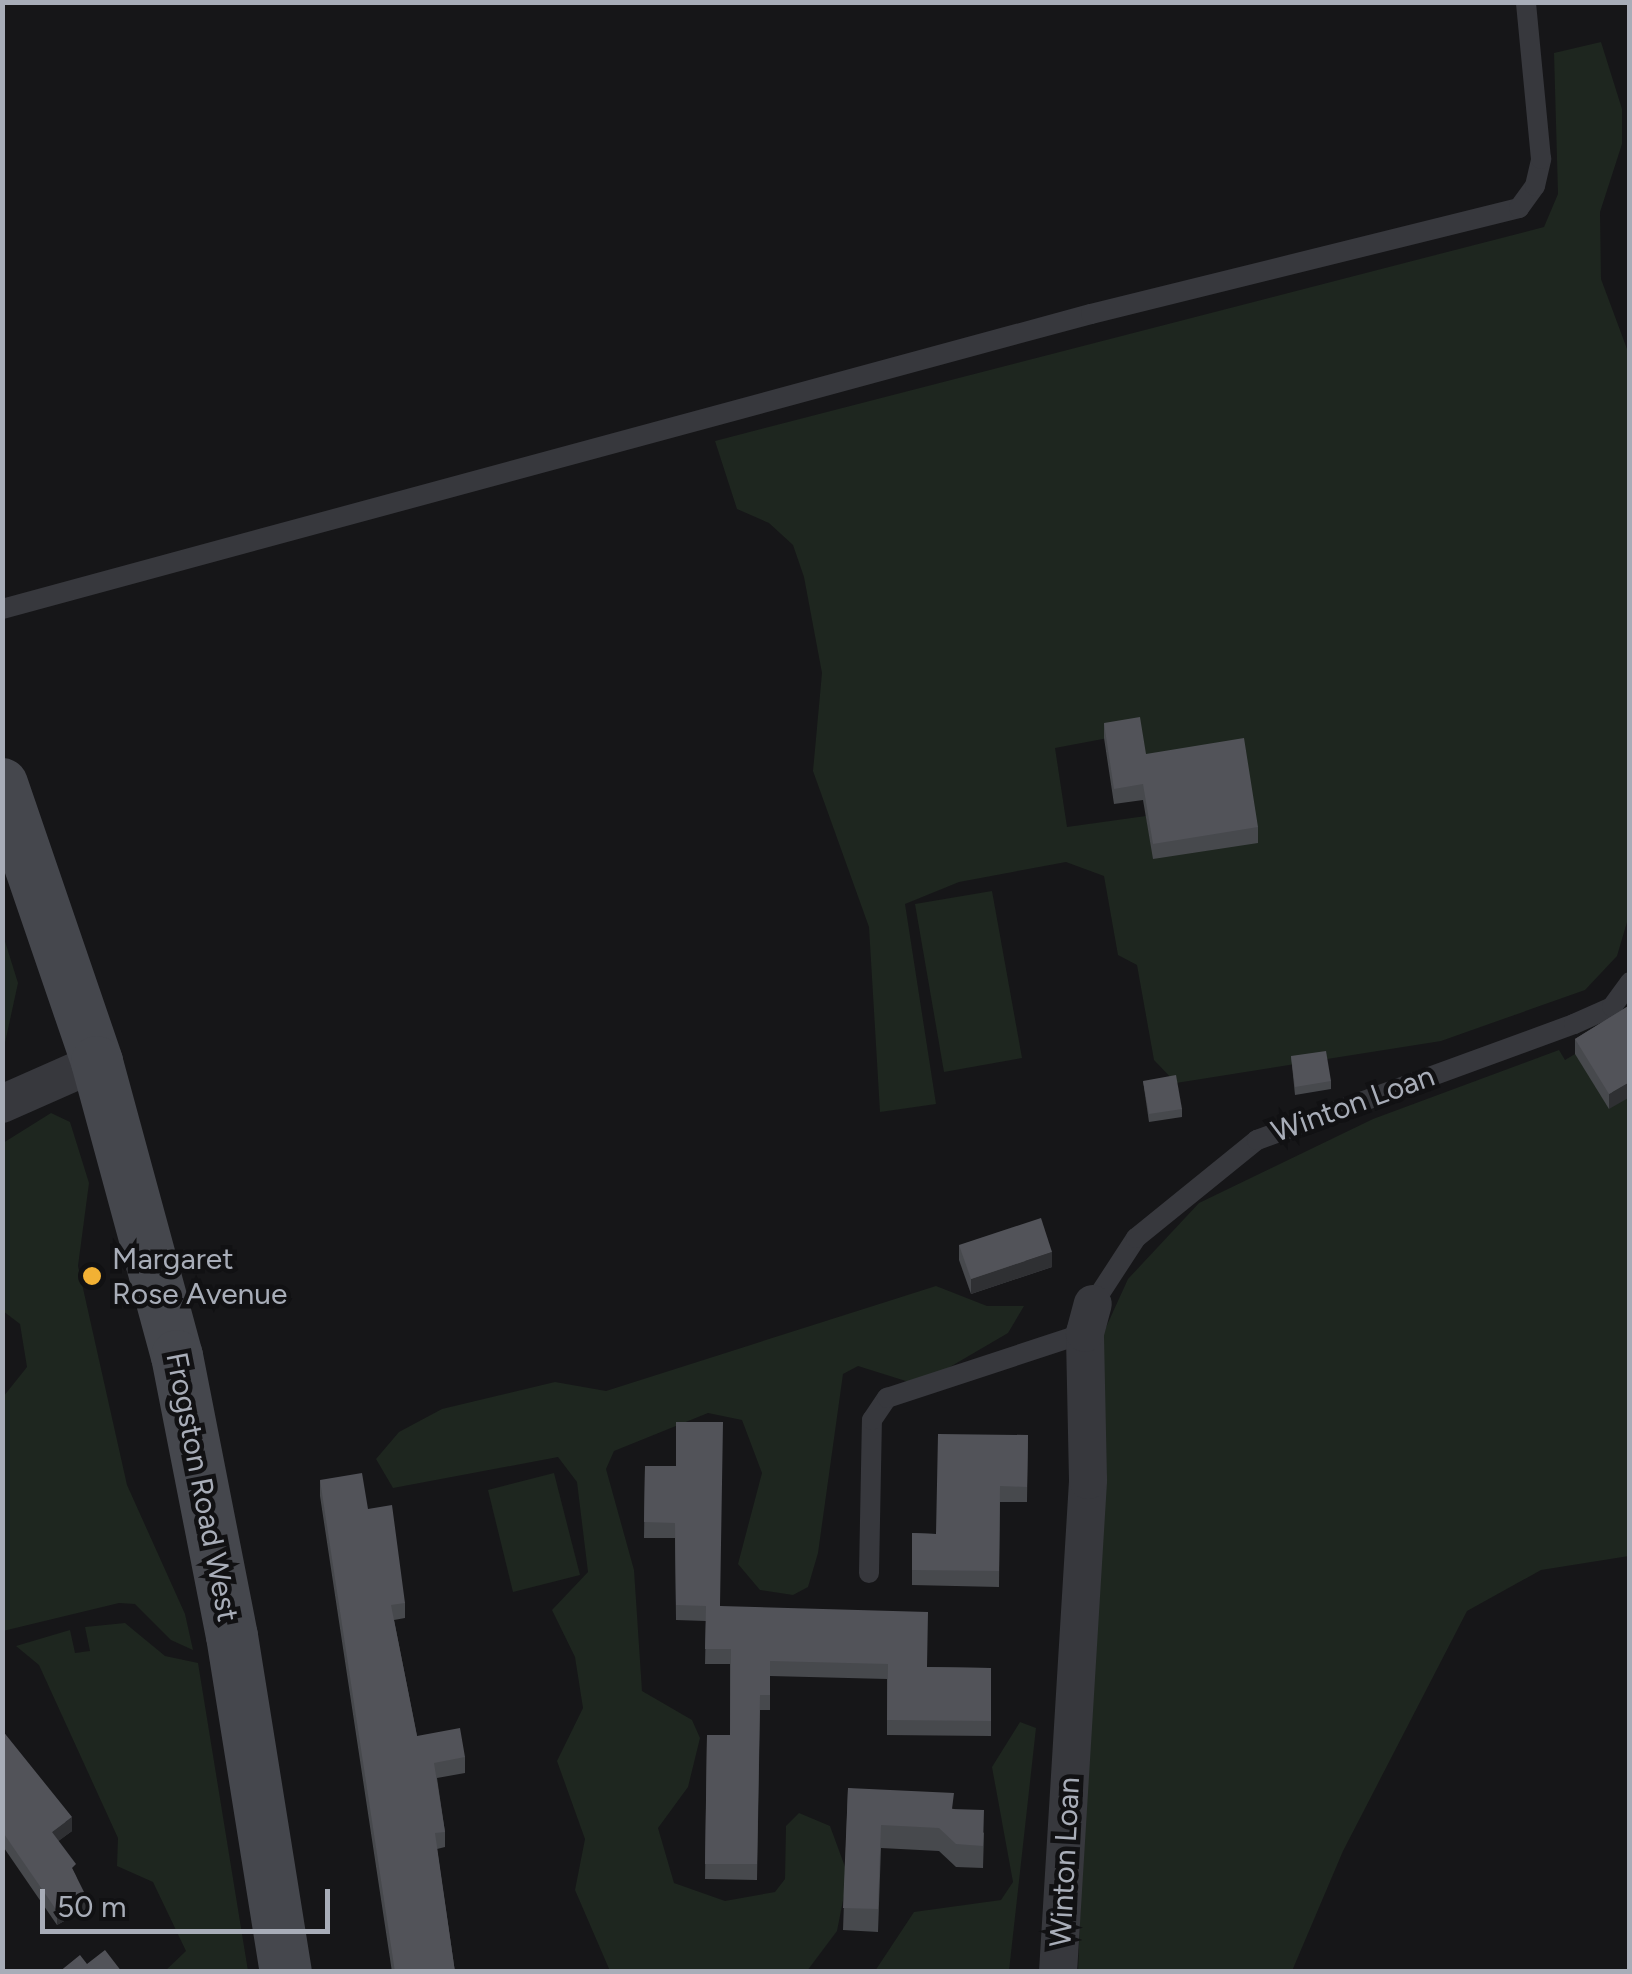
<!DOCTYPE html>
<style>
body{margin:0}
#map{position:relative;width:1632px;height:1974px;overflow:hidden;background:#161618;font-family:Figtree,sans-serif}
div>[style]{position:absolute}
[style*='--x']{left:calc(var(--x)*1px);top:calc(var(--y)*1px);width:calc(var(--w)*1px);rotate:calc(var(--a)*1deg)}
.green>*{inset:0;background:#1e261f}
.service>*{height:20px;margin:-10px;padding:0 10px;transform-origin:10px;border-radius:10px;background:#37383d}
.minor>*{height:38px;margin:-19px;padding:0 19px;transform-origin:19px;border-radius:19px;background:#37383d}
.secondary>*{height:52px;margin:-26px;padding:0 26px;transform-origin:26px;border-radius:26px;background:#45474d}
.wall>*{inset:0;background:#47494d}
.shaded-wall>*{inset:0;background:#2f3033}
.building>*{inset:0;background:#525359}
.dots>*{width:28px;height:28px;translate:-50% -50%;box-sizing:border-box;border:5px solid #111113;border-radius:50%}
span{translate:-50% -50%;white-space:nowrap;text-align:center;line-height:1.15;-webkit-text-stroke:9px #111113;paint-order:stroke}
.street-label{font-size:30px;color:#a8adb8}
.poi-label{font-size:30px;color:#a8adb8}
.left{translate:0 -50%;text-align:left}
.frame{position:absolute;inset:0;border:5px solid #a8adb8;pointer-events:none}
.scale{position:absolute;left:40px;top:1889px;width:290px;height:45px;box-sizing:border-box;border:5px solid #a8adb8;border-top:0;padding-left:12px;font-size:30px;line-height:35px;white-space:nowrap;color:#a8adb8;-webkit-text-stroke:8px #111113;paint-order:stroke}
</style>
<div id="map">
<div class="green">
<i style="clip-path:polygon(evenodd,1601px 42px,1622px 109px,1622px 144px,1600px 212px,1601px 279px,1630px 357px,1630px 912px,1617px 956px,1585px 990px,1441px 1041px,1176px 1083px,1154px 1060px,1137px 965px,1118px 955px,1104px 876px,1066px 862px,959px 882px,905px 904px,936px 1104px,880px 1112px,869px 927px,813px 771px,822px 673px,804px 577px,793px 545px,769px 523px,737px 509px,715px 441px,1544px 227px,1558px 194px,1554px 53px,1601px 42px,1140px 732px,1146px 769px,1154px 859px,1146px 816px,1067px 827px,1055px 748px,1140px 732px)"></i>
<i style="clip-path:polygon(992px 891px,1022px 1058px,944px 1072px,915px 904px)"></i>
<i style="clip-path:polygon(3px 935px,18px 983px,3px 1052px,2px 1052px)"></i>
<i style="clip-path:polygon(1559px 1050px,1565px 1060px,1575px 1054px,1629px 1096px,1629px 1556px,1541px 1570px,1467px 1611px,1343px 1851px,1292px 1971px,1078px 1972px,1102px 1336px,1128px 1279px,1199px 1203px,1373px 1119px)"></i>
<i style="clip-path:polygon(51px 1113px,70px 1122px,89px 1183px,78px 1266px,127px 1485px,185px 1614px,193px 1650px,171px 1640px,135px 1604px,119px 1603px,3px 1631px,3px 1397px,27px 1367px,20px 1324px,3px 1311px,3px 1143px)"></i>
<i style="clip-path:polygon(936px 1286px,987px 1306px,1024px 1306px,1008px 1333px,943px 1371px,909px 1382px,858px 1366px,843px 1374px,818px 1553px,808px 1587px,793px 1595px,760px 1590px,738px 1564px,762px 1473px,742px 1420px,708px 1413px,614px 1451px,606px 1469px,634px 1570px,642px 1691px,692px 1720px,700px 1738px,688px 1787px,658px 1828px,674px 1883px,725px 1901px,775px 1892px,785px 1879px,786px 1826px,799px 1813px,830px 1826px,848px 1875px,837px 1931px,807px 1971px,610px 1971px,575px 1890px,585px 1839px,557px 1761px,583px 1708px,575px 1657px,552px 1610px,588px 1572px,577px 1482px,558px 1457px,393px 1488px,376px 1459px,399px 1432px,442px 1409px,555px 1382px,606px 1391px)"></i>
<i style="clip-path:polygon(554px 1473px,580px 1575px,513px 1592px,488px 1490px)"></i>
<i style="clip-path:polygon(125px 1623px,165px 1656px,198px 1663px,248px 1971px,165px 1971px,186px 1951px,153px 1882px,117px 1866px,118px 1838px,39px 1665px,16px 1646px,70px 1630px,75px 1653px,90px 1651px,85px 1627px)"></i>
<i style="clip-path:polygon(1020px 1722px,1036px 1728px,1009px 1971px,875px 1971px,914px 1912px,1001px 1900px,1013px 1882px,992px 1767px)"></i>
</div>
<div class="service">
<i style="--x:2;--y:609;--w:1128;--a:-15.16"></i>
<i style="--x:1091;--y:314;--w:441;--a:-13.9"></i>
<i style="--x:1519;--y:208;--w:27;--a:-54"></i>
<i style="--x:1535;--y:186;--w:28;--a:-77"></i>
<i style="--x:1541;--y:159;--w:158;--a:-95.5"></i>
<i style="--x:1093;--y:1304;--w:79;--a:-56.9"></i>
<i style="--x:1136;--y:1238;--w:156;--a:-39"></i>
<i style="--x:1257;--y:1140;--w:338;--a:-20.1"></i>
<i style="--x:1574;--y:1024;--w:42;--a:-24.1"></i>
<i style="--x:1612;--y:1007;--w:31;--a:-54"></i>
<i style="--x:869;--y:1573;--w:153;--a:-88.9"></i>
<i style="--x:872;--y:1420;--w:27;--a:-56"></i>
<i style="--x:887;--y:1398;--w:208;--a:-18.2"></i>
</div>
<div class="minor">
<i style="--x:2;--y:1104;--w:104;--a:-23.9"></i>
<i style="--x:1058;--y:1972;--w:493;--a:-86.5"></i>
<i style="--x:1088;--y:1480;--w:147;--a:-91.2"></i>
<i style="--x:1085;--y:1333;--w:30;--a:-75"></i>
</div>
<div class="secondary">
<i style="--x:2;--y:784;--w:294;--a:71.1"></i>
<i style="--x:97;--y:1062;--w:305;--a:74.8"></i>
<i style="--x:177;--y:1356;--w:285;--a:78.9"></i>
<i style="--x:232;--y:1636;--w:340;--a:80.9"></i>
</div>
<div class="wall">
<i style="clip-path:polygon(1104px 723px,1146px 754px,1258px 827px,1258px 843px,1153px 859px,1143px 800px,1114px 804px,1104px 738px)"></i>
<i style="clip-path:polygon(1630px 1005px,1609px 1109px,1575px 1054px,1575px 1039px)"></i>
<i style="clip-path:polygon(1291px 1056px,1331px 1081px,1331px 1089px,1295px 1095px)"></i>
<i style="clip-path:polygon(1143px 1081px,1182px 1109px,1182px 1117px,1149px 1122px)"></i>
<i style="clip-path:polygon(959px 1245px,1052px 1267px,971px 1294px,959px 1260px)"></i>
<i style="clip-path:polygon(1028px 1435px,1027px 1502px,1000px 1502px,999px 1587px,912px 1585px,912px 1533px,936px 1534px)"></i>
<i style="clip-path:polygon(645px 1466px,720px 1606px,927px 1667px,991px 1668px,991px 1736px,887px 1735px,887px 1679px,770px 1676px,770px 1710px,760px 1710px,757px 1880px,705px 1879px,707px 1735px,730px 1735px,730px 1664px,705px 1664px,706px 1621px,676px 1620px,675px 1538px,644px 1538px)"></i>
<i style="clip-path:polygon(320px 1480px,405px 1603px,405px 1618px,394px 1620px,417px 1736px,465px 1757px,465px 1773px,437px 1778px,445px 1832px,445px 1847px,437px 1849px,455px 1972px,392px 1972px,320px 1496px)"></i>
<i style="clip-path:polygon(2px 1730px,72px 1831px,58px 1841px,76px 1876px,86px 1909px,57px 1925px,2px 1845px)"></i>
<i style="clip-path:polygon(848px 1788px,954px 1809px,984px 1833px,983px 1868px,956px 1867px,939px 1851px,881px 1848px,878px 1932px,843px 1930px)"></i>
</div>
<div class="shaded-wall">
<i style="clip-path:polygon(1630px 1082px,1630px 1097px,1609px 1109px,1609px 1094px)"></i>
<i style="clip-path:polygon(1052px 1252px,1052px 1267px,971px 1294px,971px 1279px)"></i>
<i style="clip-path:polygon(72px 1817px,72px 1831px,52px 1846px,52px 1832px)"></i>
<i style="clip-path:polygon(86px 1896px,86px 1909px,57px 1925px,57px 1911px)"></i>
</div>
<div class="building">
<i style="clip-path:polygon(1140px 717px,1146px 754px,1244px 738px,1258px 827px,1153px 844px,1143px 784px,1114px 789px,1104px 723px)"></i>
<i style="clip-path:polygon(1630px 1005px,1630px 1082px,1609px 1094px,1575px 1039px)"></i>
<i style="clip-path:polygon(1326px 1051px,1331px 1081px,1295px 1087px,1291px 1056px)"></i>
<i style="clip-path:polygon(1176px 1075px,1182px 1109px,1149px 1114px,1143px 1081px)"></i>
<i style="clip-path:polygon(1041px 1218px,1052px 1252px,971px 1279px,959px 1245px)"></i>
<i style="clip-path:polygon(676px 1422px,723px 1422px,720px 1606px,928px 1612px,927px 1667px,991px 1668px,991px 1721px,887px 1720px,888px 1664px,770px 1661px,770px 1695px,760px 1695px,757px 1864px,705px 1864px,707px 1735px,730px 1735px,731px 1649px,705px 1649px,706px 1606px,676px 1605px,675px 1523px,644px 1522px,645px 1466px,676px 1466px)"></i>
<i style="clip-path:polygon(938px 1434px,1028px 1435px,1027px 1487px,1000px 1486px,999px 1571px,912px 1570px,912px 1533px,936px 1534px)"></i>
<i style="clip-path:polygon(362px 1473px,368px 1509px,392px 1505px,405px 1603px,391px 1605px,417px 1736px,460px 1728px,465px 1757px,434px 1763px,445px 1832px,435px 1833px,455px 1972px,395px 1972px,320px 1480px)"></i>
<i style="clip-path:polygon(2px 1730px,72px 1817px,52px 1832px,76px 1864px,72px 1868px,86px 1896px,57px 1911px,2px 1831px)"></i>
<i style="clip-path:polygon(848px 1788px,954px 1793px,952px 1809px,984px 1810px,983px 1846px,956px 1844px,939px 1828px,881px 1825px,878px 1909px,843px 1908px)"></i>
<i style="clip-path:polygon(105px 1950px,122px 1972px,59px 1972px,80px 1955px,87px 1964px)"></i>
</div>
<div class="dots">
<i style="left:92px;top:1276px;background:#f2b134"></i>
</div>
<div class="street-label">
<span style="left:1353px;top:1104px;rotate:-20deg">Winton Loan</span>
<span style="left:202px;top:1487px;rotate:79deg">Frogston Road West</span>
<span style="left:1065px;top:1862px;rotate:-87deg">Winton Loan</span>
</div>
<div class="poi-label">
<span class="left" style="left:112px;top:1276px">Margaret<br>Rose Avenue</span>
</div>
<div class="frame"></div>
<div class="scale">50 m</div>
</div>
